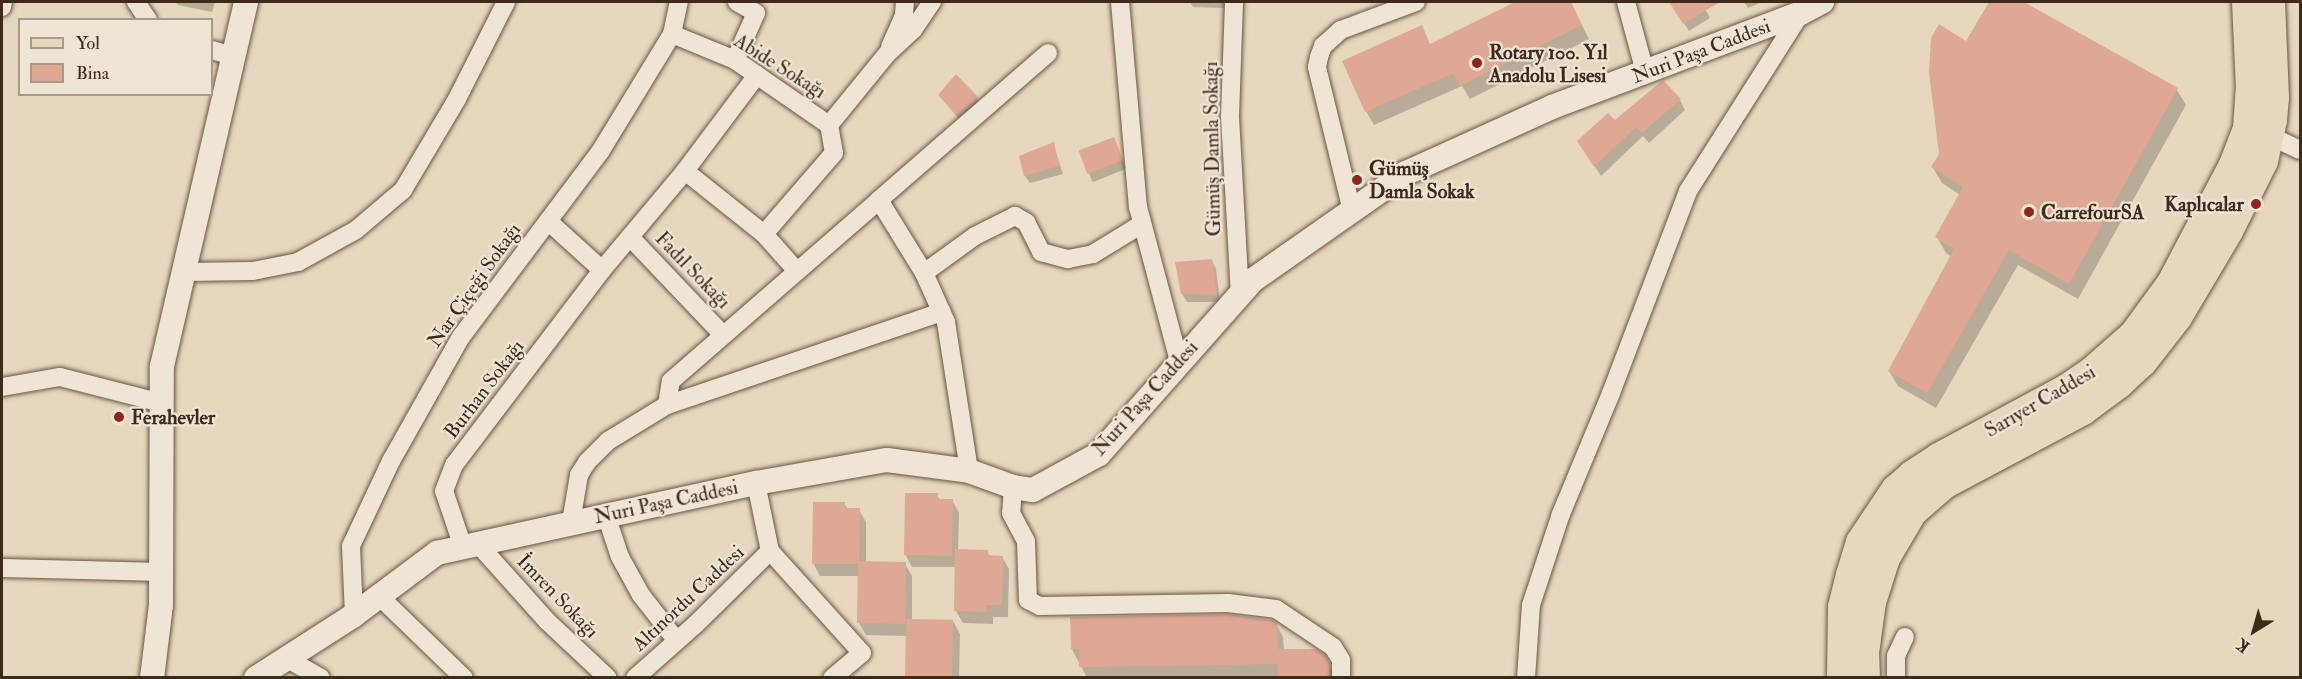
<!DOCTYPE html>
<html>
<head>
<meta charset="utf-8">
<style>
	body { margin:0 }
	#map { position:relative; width:2302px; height:679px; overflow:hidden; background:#e7d7be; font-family:"IM FELL Double Pica",serif }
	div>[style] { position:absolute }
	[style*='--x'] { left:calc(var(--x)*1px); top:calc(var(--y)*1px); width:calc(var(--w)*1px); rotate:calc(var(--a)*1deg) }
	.shadow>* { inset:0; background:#0003; transform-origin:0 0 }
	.building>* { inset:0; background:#dea895; transform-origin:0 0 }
	.roads { filter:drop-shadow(0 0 2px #685444) drop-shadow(0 0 2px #685444) }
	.minor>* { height:18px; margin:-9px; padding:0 9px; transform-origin:9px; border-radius:9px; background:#efe5d5 }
	.tertiary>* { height:24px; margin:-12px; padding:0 12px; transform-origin:12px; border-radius:12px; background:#efe5d5 }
	.primary>* { height:30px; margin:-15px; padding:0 15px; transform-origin:15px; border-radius:15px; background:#e7d7be }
	.dots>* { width:16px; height:16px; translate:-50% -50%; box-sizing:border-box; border:3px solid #efe5d5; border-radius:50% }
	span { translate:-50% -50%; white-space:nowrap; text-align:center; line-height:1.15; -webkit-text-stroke:4.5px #efe5d5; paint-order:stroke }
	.street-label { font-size:20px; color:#3e291b }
	.poi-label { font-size:20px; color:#3e291b; font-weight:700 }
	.left { translate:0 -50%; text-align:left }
	.right { translate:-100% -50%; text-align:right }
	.frame { position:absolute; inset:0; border:3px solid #3e291b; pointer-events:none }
	.legend { position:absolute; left:18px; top:18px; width:195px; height:78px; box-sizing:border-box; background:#efe5d5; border:2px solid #a89a8b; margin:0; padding:8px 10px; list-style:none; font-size:18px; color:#3e291b }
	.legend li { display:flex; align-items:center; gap:12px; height:30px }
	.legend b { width:30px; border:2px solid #a89a8b }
	.north { position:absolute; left:2224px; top:601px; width:60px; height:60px; -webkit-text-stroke:4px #efe5d5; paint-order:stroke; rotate:217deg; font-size:16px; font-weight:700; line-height:24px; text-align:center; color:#3e291b }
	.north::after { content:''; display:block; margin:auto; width:21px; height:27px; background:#3e291b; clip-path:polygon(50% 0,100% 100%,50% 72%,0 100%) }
</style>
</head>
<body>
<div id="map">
	<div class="shadow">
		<i style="clip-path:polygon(176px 2px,215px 2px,212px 12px,178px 5px)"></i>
		<i style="clip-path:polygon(1190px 2px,1225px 2px,1225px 8px,1193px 7px)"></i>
		<i style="clip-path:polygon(1519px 2px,1570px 2px,1589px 39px,1470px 99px,1462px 86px,1374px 125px,1366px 111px,1421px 27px,1431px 46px)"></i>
		<i style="clip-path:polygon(1670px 2px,1701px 2px,1710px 18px,1689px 31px)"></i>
		<i style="clip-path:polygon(1744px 2px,1762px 2px,1748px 8px)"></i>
		<i style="clip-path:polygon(1990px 2px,2021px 2px,2177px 90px,2186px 105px,2078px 299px,2018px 265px,1936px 408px,1898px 386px,1889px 371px,1952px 257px,1946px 253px,1937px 237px,1960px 195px,1942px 183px,1933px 168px,1941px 155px,1967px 43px)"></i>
		<i style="clip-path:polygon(940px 95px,977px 98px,981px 105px,961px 122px)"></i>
		<i style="clip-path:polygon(1680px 100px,1685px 110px,1649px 143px,1643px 136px,1601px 176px,1585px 152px,1615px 122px)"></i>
		<i style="left:1114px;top:139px;width:32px;height:36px;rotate:68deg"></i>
		<i style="clip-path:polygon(1053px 144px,1063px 174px,1030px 183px,1025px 176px)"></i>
		<i style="clip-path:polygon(1212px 261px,1216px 269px,1220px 302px,1187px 302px,1182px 294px)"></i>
		<i style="clip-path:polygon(937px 495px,940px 500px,952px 500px,959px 513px,958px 551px,987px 551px,990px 557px,1002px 557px,1009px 569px,1008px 617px,993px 617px,993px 624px,963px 623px,956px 611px,956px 567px,912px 567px,905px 554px)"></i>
		<i style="clip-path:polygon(844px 504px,848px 509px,859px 510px,866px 522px,866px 563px,905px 564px,912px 576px,912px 620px,953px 621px,960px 634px,959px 678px,906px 678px,907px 636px,866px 635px,859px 623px,860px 576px,820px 576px,813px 563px)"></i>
		<i style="clip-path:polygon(1276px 624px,1283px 637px,1284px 650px,1324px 656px,1336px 678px,1087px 678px,1072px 649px)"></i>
	</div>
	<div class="building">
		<i style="clip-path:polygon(1515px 2px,1571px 2px,1582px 25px,1460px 86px,1454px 73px,1365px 112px,1342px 61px,1422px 25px,1430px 44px)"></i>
		<i style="clip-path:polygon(1669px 2px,1720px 2px,1683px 24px)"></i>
		<i style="clip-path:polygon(1989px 2px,2024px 2px,2178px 88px,2069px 284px,2009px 250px,1927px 393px,1888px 371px,1954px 249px,1935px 237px,1963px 187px,1931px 167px,1939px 154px,1929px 73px,1931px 38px,1939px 24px,1966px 41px)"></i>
		<i style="clip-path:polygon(956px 74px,978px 97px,956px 115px,938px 95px)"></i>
		<i style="clip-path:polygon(1663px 80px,1681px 99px,1642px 133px,1636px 127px,1594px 167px,1577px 141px,1608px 113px,1615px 120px)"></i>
		<i style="left:1114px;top:137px;width:25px;height:38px;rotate:69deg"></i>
		<i style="clip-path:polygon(1054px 142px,1059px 166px,1024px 176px,1019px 156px)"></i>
		<i style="clip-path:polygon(1212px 259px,1217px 295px,1181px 294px,1175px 262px)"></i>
		<i style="clip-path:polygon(905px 493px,938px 493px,938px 499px,953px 499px,952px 556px,904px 555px)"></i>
		<i style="clip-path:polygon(813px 502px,845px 502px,845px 508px,860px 508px,859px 561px,906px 562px,905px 624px,857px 623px,858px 564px,812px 564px)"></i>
		<i style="clip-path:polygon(955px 549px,988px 550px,988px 555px,1003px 556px,1002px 605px,987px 605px,987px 612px,954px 611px)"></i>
		<i style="clip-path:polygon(1227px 614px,1272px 620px,1277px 623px,1278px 649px,1316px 649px,1325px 655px,1330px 663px,1330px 678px,1278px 678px,1278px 664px,1079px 667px,1079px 649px,1071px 649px,1070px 617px)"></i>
		<i style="left:906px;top:619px;width:47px;height:59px;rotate:1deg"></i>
	</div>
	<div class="roads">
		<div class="minor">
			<i style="--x:136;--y:2;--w:22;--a:56"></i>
			<i style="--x:1120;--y:2;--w:206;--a:85"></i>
			<i style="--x:1138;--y:207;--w:159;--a:75.1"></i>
			<i style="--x:1234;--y:2;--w:115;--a:92"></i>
			<i style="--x:1230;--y:117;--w:178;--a:86.8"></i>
			<i style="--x:1626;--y:2;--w:73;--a:74.8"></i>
			<i style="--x:2;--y:7;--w:5;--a:-79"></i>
			<i style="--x:672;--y:34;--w:68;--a:22.4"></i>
			<i style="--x:735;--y:60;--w:114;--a:34.7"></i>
			<i style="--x:890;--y:47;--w:35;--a:-66"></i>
			<i style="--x:904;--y:15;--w:13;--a:-86"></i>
			<i style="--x:212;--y:50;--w:22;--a:16"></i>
			<i style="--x:735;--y:60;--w:51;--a:-65.9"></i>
			<i style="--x:756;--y:13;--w:22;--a:-150"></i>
			<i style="--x:2270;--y:136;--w:33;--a:25"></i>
			<i style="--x:685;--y:171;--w:101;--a:38.6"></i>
			<i style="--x:764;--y:234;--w:48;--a:48.4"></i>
			<i style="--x:879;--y:200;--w:224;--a:-41"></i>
			<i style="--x:1352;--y:211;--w:148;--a:-103.7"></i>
			<i style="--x:1317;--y:67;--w:10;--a:-79"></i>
			<i style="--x:1319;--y:57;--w:12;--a:-70"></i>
			<i style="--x:1323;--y:46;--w:24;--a:-42"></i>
			<i style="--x:1341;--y:30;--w:80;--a:-20.5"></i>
			<i style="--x:548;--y:221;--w:73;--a:42.2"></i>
			<i style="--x:602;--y:270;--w:129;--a:-50"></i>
			<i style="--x:685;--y:171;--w:120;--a:-53.1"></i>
			<i style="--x:764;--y:234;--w:107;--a:-49.2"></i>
			<i style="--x:834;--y:153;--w:28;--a:-100"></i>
			<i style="--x:829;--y:125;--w:92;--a:-50.8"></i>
			<i style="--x:887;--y:54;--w:35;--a:-43"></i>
			<i style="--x:913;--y:30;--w:34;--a:-56"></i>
			<i style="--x:630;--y:237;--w:135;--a:46.5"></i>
			<i style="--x:185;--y:272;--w:68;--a:-0.8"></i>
			<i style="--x:253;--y:271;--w:46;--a:-11.3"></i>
			<i style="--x:298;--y:262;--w:66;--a:-28.9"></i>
			<i style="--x:356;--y:230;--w:62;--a:-40.4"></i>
			<i style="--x:403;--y:190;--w:106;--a:-59.3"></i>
			<i style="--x:457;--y:99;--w:109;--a:-63.2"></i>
			<i style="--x:924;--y:273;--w:63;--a:-36"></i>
			<i style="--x:975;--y:236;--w:45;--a:-26.6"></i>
			<i style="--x:1015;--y:216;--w:13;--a:29"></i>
			<i style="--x:1026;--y:222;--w:34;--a:63"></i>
			<i style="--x:1041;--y:252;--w:28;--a:15"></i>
			<i style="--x:1068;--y:259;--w:25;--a:-11"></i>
			<i style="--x:1093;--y:254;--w:57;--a:-31.5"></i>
			<i style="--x:2;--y:387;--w:59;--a:-9.8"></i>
			<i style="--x:60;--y:377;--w:105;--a:14.3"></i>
			<i style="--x:667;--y:405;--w:24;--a:-81"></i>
			<i style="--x:671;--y:381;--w:276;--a:-41"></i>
			<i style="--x:879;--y:200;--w:86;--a:58.3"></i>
			<i style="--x:924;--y:273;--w:54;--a:65.8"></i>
			<i style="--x:946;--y:322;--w:151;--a:81.2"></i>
			<i style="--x:756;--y:483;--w:69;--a:78.4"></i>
			<i style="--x:770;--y:551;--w:137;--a:48"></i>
			<i style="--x:862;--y:653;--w:39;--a:140"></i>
			<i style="--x:1013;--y:487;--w:26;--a:94"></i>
			<i style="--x:1011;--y:513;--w:32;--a:62"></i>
			<i style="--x:1026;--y:541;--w:59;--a:88.1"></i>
			<i style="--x:1028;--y:600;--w:13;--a:27"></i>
			<i style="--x:1040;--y:606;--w:188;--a:-0.9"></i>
			<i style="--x:1228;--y:603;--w:48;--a:7.1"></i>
			<i style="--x:1276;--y:609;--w:69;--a:33.7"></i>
			<i style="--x:1333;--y:647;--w:15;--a:58"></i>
			<i style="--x:1341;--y:660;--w:18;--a:90"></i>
			<i style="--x:606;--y:515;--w:44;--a:71.6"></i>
			<i style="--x:620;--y:557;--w:43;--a:61.1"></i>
			<i style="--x:641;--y:595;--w:58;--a:52"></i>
			<i style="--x:571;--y:522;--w:48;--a:-80.3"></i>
			<i style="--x:579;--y:475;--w:15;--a:-58"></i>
			<i style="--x:587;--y:462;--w:30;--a:-45"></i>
			<i style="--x:608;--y:441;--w:69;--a:-31.4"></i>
			<i style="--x:667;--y:405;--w:290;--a:-18.7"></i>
			<i style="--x:478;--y:544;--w:103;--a:48.1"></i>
			<i style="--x:547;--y:621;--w:83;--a:43.1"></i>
			<i style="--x:463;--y:547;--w:59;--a:-108.7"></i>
			<i style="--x:444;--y:491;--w:28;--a:-69"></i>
			<i style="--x:454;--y:465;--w:245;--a:-52.8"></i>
			<i style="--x:2;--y:568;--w:160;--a:1.4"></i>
			<i style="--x:379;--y:596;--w:118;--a:44"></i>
			<i style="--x:354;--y:615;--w:69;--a:-92.5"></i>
			<i style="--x:351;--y:546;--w:94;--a:-64.8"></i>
			<i style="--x:391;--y:461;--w:142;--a:-60.6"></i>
			<i style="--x:461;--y:337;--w:231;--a:-53.1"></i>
			<i style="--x:600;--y:152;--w:138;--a:-58.6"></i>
			<i style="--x:672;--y:34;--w:33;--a:-78"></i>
			<i style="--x:286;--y:658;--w:40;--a:29.7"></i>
			<i style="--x:635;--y:678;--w:81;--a:-41.5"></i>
			<i style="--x:696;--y:624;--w:104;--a:-44.6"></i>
			<i style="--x:1526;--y:678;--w:73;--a:-86.1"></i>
			<i style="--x:1531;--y:605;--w:96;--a:-71.8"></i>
			<i style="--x:1561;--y:514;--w:131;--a:-67.5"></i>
			<i style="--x:1611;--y:393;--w:216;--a:-69.1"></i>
			<i style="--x:1688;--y:191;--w:211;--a:-57.6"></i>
			<i style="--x:1896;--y:678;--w:22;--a:-90"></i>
			<i style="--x:1896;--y:656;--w:21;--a:-65"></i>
		</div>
		<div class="tertiary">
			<i style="--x:152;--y:678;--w:74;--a:-83"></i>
			<i style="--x:161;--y:605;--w:239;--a:-89.8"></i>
			<i style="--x:162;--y:366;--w:374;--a:-77"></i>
			<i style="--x:256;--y:678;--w:117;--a:-32.7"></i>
			<i style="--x:354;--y:615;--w:104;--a:-36.8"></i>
			<i style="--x:437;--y:553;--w:327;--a:-12.4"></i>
			<i style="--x:756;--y:483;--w:133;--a:-10"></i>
			<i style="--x:887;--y:460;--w:83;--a:7.6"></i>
			<i style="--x:969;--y:471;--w:47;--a:20"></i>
			<i style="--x:1013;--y:487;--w:20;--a:9"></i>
			<i style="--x:1033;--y:490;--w:75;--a:-28.6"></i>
			<i style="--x:1099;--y:454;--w:232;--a:-48.5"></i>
			<i style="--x:1253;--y:280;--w:187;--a:-35"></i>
			<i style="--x:1406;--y:173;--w:160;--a:-24.3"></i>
			<i style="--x:1552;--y:107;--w:266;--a:-20.7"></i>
			<i style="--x:1801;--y:13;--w:24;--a:-28"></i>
		</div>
		<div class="primary">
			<i style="--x:1842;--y:678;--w:71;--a:-89.2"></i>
			<i style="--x:1843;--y:607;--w:33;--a:-76"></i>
			<i style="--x:1851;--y:575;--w:34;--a:-73"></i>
			<i style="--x:1861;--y:542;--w:63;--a:-56.1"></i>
			<i style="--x:1896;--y:490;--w:23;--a:-41"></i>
			<i style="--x:1913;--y:475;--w:31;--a:-33"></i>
			<i style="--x:1939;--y:458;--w:145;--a:-28.3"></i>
			<i style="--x:2067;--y:389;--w:30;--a:-34"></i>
			<i style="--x:2092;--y:372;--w:56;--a:-41.4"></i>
			<i style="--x:2134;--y:335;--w:64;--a:-53.8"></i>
			<i style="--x:2172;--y:283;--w:133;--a:-62.3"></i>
			<i style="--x:2234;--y:165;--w:40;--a:-69"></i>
			<i style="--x:2248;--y:128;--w:39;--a:-86"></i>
			<i style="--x:2251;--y:89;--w:87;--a:-92.6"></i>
			<i style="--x:1865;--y:678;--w:25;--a:-92"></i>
			<i style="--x:1864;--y:653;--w:51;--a:-82.2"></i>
			<i style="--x:1871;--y:602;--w:46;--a:-72.3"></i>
			<i style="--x:1885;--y:558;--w:53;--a:-59.6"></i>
			<i style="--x:1912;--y:512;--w:43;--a:-41.2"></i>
			<i style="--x:1944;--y:484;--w:157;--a:-28"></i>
			<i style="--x:2083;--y:410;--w:44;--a:-36.6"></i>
			<i style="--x:2118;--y:384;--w:33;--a:-43"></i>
			<i style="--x:2142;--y:362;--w:57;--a:-52.1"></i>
			<i style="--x:2177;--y:317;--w:100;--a:-59.3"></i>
			<i style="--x:2228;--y:231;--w:78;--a:-63.4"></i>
			<i style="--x:2263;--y:161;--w:42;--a:-77.6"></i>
			<i style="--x:2272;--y:120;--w:22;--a:-85"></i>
			<i style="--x:2274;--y:98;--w:96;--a:-92.4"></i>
		</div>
	</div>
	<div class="dots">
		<i style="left:1477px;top:63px;background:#8f2418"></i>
		<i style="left:1357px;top:180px;background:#8f2418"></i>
		<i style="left:2256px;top:204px;background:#8f2418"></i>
		<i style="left:2029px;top:212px;background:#8f2418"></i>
		<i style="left:119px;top:417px;background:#8f2418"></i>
	</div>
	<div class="street-label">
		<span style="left:1701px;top:51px;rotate:-21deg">Nuri Paşa Caddesi</span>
		<span style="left:780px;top:66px;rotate:32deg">Abide Sokağı</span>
		<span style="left:1212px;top:149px;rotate:-91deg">Gümüş Damla Sokağı</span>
		<span style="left:693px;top:270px;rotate:46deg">Fadıl Sokağı</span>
		<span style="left:474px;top:285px;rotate:-55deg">Nar Çiçeği Sokağı</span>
		<span style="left:484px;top:389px;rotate:-53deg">Burhan Sokağı</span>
		<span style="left:1145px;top:398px;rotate:-48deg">Nuri Paşa Caddesi</span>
		<span style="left:2040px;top:401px;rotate:-30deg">Sarıyer Caddesi</span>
		<span style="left:666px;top:502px;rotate:-12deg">Nuri Paşa Caddesi</span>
		<span style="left:558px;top:596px;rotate:46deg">İmren Sokağı</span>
		<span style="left:688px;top:598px;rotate:-43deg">Altınordu Caddesi</span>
	</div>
	<div class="poi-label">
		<span class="left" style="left:1489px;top:64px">Rotary 100. Yıl<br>Anadolu Lisesi</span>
		<span class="left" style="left:1369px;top:180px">Gümüş<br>Damla Sokak</span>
		<span class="right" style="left:2244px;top:204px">Kaplıcalar</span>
		<span class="left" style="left:2041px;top:212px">CarrefourSA</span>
		<span class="left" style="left:131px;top:417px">Ferahevler</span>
	</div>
	<div class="frame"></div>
	<ul class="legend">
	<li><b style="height:8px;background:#e7d7be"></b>Yol</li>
	<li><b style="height:16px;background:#dea895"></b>Bina</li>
	</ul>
	<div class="north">K</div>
</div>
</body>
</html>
